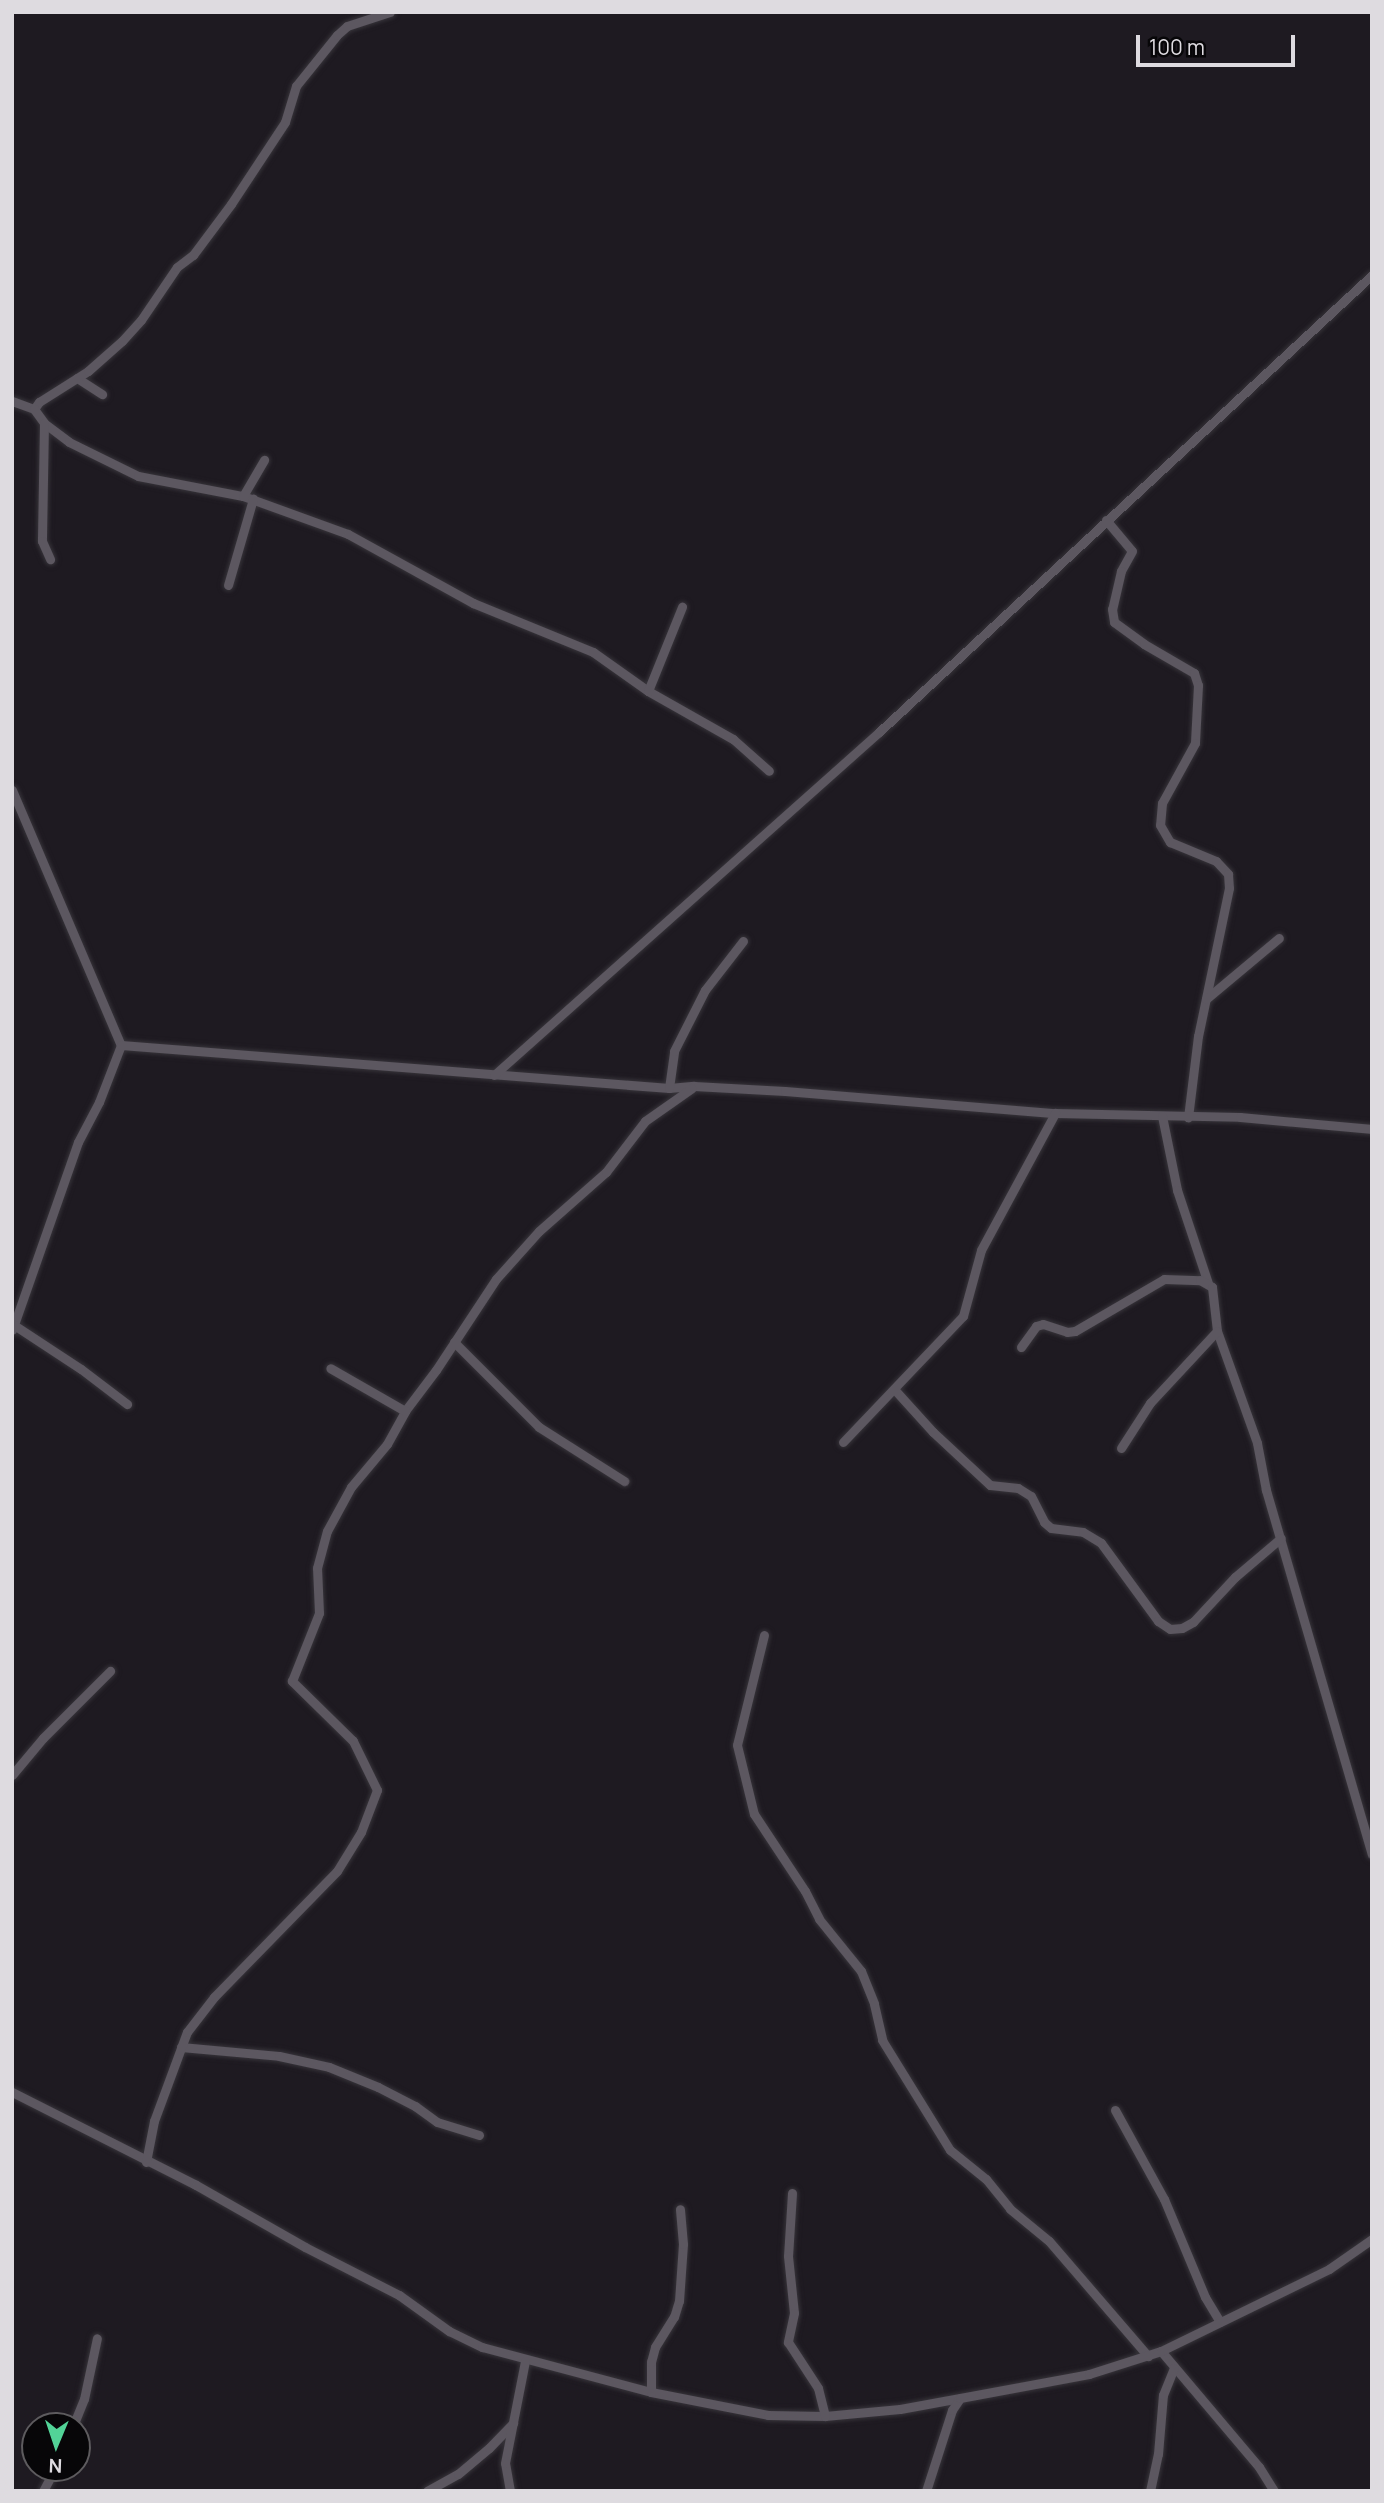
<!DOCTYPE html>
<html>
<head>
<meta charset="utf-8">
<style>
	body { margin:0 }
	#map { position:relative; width:1384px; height:2503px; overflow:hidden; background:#1e1a21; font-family:Manrope,sans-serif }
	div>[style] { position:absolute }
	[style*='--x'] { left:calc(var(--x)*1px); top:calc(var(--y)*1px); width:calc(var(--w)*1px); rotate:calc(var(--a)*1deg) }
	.roads { filter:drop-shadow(0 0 2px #37343a) drop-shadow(0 0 2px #37343a) }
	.minor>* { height:9px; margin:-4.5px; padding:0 4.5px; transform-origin:4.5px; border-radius:4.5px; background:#5c5760 }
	span { translate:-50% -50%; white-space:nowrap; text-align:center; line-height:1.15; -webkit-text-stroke:7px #070608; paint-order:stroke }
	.frame { position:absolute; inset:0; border:14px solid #dedbe0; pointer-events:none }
	.north { position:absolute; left:21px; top:2412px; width:70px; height:70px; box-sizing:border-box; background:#070608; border:2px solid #5d5b5e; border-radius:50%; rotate:182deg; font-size:19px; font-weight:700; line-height:28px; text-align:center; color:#dedbe0 }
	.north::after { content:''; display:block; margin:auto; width:24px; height:32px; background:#52d397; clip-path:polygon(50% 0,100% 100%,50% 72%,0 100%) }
	.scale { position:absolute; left:1136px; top:35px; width:159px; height:32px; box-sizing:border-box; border:4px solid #dedbe0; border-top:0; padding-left:9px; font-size:21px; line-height:24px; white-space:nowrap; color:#dedbe0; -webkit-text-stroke:5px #070608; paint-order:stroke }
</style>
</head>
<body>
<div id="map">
	<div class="roads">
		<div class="minor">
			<i style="--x:77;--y:378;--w:30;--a:33"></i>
			<i style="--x:12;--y:401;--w:23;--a:20"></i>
			<i style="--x:34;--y:409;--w:9;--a:-54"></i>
			<i style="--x:39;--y:402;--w:58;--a:-32.3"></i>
			<i style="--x:88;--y:371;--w:45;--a:-41.4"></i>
			<i style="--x:122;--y:341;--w:28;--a:-48"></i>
			<i style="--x:141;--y:320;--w:64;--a:-55.8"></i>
			<i style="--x:177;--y:267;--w:20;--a:-37"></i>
			<i style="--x:193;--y:255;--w:64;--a:-53.3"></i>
			<i style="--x:231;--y:204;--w:98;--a:-56.6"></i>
			<i style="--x:285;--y:122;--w:38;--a:-73"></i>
			<i style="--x:296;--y:86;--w:65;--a:-51.2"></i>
			<i style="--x:337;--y:35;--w:13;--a:-42"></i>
			<i style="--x:347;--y:26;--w:45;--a:-18"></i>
			<i style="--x:34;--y:409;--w:17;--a:54"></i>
			<i style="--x:44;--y:423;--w:31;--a:37"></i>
			<i style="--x:69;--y:442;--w:77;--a:26.2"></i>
			<i style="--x:138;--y:476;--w:107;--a:10.8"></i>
			<i style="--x:243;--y:496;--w:112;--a:19.9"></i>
			<i style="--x:348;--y:534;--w:143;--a:28.9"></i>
			<i style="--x:473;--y:603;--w:130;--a:22.2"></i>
			<i style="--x:593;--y:652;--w:67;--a:35.3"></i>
			<i style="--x:648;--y:691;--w:98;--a:29.5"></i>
			<i style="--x:733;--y:739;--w:48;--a:41.6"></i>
			<i style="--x:44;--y:423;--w:118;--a:91"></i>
			<i style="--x:42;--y:541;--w:20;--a:66"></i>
			<i style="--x:243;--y:496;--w:42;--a:-59.7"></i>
			<i style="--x:1106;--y:520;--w:40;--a:50"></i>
			<i style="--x:1132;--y:551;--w:23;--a:119"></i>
			<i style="--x:1121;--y:571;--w:39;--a:103"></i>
			<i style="--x:1112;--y:609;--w:13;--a:81"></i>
			<i style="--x:1114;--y:622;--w:37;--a:36"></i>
			<i style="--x:1144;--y:644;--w:58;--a:30.1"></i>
			<i style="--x:1194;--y:673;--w:13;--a:72"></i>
			<i style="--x:1198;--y:685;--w:58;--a:93"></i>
			<i style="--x:1195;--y:743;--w:68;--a:118.8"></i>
			<i style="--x:1162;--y:803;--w:22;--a:95"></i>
			<i style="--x:1160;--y:825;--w:20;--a:60"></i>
			<i style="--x:1170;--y:842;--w:50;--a:22.4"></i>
			<i style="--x:1216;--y:861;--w:18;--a:47"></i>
			<i style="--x:1228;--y:874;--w:14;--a:86"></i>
			<i style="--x:1229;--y:888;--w:151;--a:101.8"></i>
			<i style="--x:1198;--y:1036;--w:82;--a:97"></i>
			<i style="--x:228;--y:585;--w:90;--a:-73.8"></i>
			<i style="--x:648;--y:691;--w:91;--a:-68"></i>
			<i style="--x:12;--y:790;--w:277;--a:66.9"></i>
			<i style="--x:121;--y:1045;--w:61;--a:111.1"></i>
			<i style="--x:99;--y:1102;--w:45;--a:117.7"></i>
			<i style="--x:78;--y:1142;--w:199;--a:109.3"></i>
			<i style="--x:1206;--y:999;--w:95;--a:-39.9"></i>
			<i style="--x:121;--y:1045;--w:550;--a:4.49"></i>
			<i style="--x:669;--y:1088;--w:25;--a:-5"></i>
			<i style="--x:694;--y:1086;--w:91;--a:3.1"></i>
			<i style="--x:785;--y:1091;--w:271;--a:4.7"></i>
			<i style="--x:1055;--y:1113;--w:185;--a:1.2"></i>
			<i style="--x:1240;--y:1117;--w:133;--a:5.2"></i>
			<i style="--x:494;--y:1075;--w:516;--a:-41.7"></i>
			<i style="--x:879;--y:732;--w:672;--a:-42.83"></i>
			<i style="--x:669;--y:1088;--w:37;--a:-82"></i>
			<i style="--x:674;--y:1051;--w:68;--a:-63.1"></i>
			<i style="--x:705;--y:990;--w:62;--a:-52.2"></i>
			<i style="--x:1162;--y:1116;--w:76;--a:78.5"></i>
			<i style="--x:1177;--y:1190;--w:98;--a:71.6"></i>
			<i style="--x:14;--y:1325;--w:80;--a:33.3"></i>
			<i style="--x:81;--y:1369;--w:58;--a:37.3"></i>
			<i style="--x:454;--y:1342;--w:120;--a:45"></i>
			<i style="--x:539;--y:1427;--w:101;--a:32.4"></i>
			<i style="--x:1021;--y:1347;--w:26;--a:-54"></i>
			<i style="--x:1036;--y:1326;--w:7;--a:-16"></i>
			<i style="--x:1043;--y:1324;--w:25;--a:18"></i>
			<i style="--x:1067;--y:1332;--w:8;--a:-7"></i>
			<i style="--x:1075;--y:1331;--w:103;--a:-30.3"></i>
			<i style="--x:1164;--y:1279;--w:36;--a:2"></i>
			<i style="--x:1200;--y:1280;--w:14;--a:30"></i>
			<i style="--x:1212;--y:1287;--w:44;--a:83.5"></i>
			<i style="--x:1217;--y:1331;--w:119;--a:70.3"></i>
			<i style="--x:1257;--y:1443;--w:48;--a:79.2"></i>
			<i style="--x:1266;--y:1490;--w:379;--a:73.8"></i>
			<i style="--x:894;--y:1389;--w:58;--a:47.8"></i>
			<i style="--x:933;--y:1432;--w:78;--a:42.9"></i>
			<i style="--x:990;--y:1485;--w:28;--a:6"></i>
			<i style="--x:1018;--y:1488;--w:15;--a:32"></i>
			<i style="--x:1031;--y:1496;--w:29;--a:63"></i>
			<i style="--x:1044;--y:1522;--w:9;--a:41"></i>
			<i style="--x:1051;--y:1528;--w:32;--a:7"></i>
			<i style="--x:1083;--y:1532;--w:21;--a:31"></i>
			<i style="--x:1101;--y:1543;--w:97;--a:53.8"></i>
			<i style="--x:1158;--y:1621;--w:14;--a:34"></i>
			<i style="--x:1170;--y:1629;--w:12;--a:-5"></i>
			<i style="--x:1182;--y:1628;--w:13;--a:-29"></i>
			<i style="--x:1193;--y:1622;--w:62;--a:-47"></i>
			<i style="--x:1235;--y:1577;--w:60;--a:-40.3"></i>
			<i style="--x:405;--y:1411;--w:51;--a:-52.9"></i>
			<i style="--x:436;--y:1370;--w:109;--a:-56.6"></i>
			<i style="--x:496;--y:1279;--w:64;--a:-48.1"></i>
			<i style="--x:539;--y:1231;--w:89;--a:-41.4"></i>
			<i style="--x:606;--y:1172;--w:64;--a:-52.6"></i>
			<i style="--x:645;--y:1121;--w:57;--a:-35.1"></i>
			<i style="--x:843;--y:1442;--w:174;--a:-46.4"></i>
			<i style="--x:963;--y:1316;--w:68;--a:-74.7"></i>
			<i style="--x:981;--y:1250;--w:156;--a:-61.6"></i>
			<i style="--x:1121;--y:1448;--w:54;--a:-57.2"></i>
			<i style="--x:1150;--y:1403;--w:98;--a:-47.1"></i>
			<i style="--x:764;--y:1635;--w:113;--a:103.8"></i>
			<i style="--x:737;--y:1745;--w:71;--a:76.2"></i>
			<i style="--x:754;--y:1814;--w:92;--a:56.5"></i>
			<i style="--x:805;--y:1891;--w:31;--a:63"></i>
			<i style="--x:819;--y:1919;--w:67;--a:51.1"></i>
			<i style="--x:861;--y:1971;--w:35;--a:68"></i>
			<i style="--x:874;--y:2004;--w:37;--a:77"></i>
			<i style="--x:882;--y:2040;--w:129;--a:58.3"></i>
			<i style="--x:950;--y:2150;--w:46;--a:38.9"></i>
			<i style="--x:986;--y:2179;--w:38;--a:51"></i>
			<i style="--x:1010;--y:2209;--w:50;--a:39.4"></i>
			<i style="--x:1049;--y:2241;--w:152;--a:49.3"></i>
			<i style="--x:12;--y:1775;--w:48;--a:-50"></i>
			<i style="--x:43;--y:1738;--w:95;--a:-45"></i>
			<i style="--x:181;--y:2047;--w:98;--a:5.2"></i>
			<i style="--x:279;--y:2056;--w:51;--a:12.4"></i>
			<i style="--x:329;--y:2067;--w:53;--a:22.2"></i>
			<i style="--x:378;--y:2087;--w:42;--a:27.2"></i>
			<i style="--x:415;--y:2106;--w:27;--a:36"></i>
			<i style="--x:437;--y:2122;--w:44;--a:17.2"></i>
			<i style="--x:12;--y:2092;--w:206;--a:26.8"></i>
			<i style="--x:196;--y:2185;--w:125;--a:29.6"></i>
			<i style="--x:305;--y:2247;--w:106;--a:27.1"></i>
			<i style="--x:399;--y:2295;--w:62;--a:35.8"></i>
			<i style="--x:449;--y:2331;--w:37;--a:26"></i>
			<i style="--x:482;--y:2347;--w:175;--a:14.9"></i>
			<i style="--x:651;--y:2392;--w:119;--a:11.1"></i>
			<i style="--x:768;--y:2415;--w:57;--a:1"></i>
			<i style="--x:825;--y:2416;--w:75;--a:-5.3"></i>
			<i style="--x:900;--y:2409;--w:61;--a:-10.4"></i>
			<i style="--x:1115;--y:2110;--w:102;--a:61.2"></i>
			<i style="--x:1164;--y:2199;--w:106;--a:67.3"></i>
			<i style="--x:1205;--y:2297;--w:29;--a:59"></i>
			<i style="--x:146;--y:2162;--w:42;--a:-79"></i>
			<i style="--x:154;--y:2121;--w:95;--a:-69.7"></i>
			<i style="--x:187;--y:2032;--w:44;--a:-52.4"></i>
			<i style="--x:214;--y:1997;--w:176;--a:-45.7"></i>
			<i style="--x:337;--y:1871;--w:46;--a:-58.4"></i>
			<i style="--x:361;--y:1832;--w:45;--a:-69.1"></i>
			<i style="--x:377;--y:1790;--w:55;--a:-116.1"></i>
			<i style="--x:353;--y:1741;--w:86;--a:-135.5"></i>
			<i style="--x:292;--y:1681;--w:73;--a:-68.3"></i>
			<i style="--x:319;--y:1613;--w:45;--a:-92.5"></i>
			<i style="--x:317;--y:1568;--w:38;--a:-75"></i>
			<i style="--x:327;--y:1531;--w:50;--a:-61.4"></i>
			<i style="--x:351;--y:1487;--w:56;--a:-50.1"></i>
			<i style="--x:387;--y:1444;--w:38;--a:-61"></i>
			<i style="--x:405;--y:1411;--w:86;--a:-150.2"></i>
			<i style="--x:792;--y:2193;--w:63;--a:93.6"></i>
			<i style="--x:788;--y:2256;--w:57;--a:84"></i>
			<i style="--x:794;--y:2313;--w:30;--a:102"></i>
			<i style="--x:788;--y:2342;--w:55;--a:56.9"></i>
			<i style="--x:818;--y:2388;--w:29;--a:76"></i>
			<i style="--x:1161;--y:2351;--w:152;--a:49.8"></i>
			<i style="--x:1259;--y:2467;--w:28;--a:58"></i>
			<i style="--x:651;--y:2392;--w:30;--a:-90"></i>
			<i style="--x:651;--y:2362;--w:16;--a:-75"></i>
			<i style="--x:655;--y:2347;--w:36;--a:-58"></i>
			<i style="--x:674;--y:2317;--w:17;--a:-73"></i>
			<i style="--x:679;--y:2301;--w:57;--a:-86"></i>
			<i style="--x:683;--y:2244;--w:35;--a:-95"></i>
			<i style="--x:73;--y:2426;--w:29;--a:-68"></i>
			<i style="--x:84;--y:2399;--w:62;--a:-78"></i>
			<i style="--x:43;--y:2491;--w:26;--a:-62"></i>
			<i style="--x:427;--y:2491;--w:35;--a:-29"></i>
			<i style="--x:458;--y:2474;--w:40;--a:-40"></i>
			<i style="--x:489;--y:2448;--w:35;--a:-46"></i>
			<i style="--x:510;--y:2491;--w:28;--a:-100"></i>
			<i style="--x:505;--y:2463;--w:104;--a:-78.9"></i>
			<i style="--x:926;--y:2491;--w:85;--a:-72.2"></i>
			<i style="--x:952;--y:2410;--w:14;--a:-56"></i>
			<i style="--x:960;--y:2398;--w:131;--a:-10.5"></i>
			<i style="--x:1089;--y:2374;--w:76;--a:-17.7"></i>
			<i style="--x:1161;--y:2351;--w:187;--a:-26"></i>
			<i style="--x:1329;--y:2269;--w:52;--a:-34.9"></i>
			<i style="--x:1150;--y:2491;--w:38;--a:-78"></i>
			<i style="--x:1158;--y:2454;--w:59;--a:-85.2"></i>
			<i style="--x:1163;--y:2395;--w:29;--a:-68"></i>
		</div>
	</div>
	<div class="frame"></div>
	<div class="north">N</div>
	<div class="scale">100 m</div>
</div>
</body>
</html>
